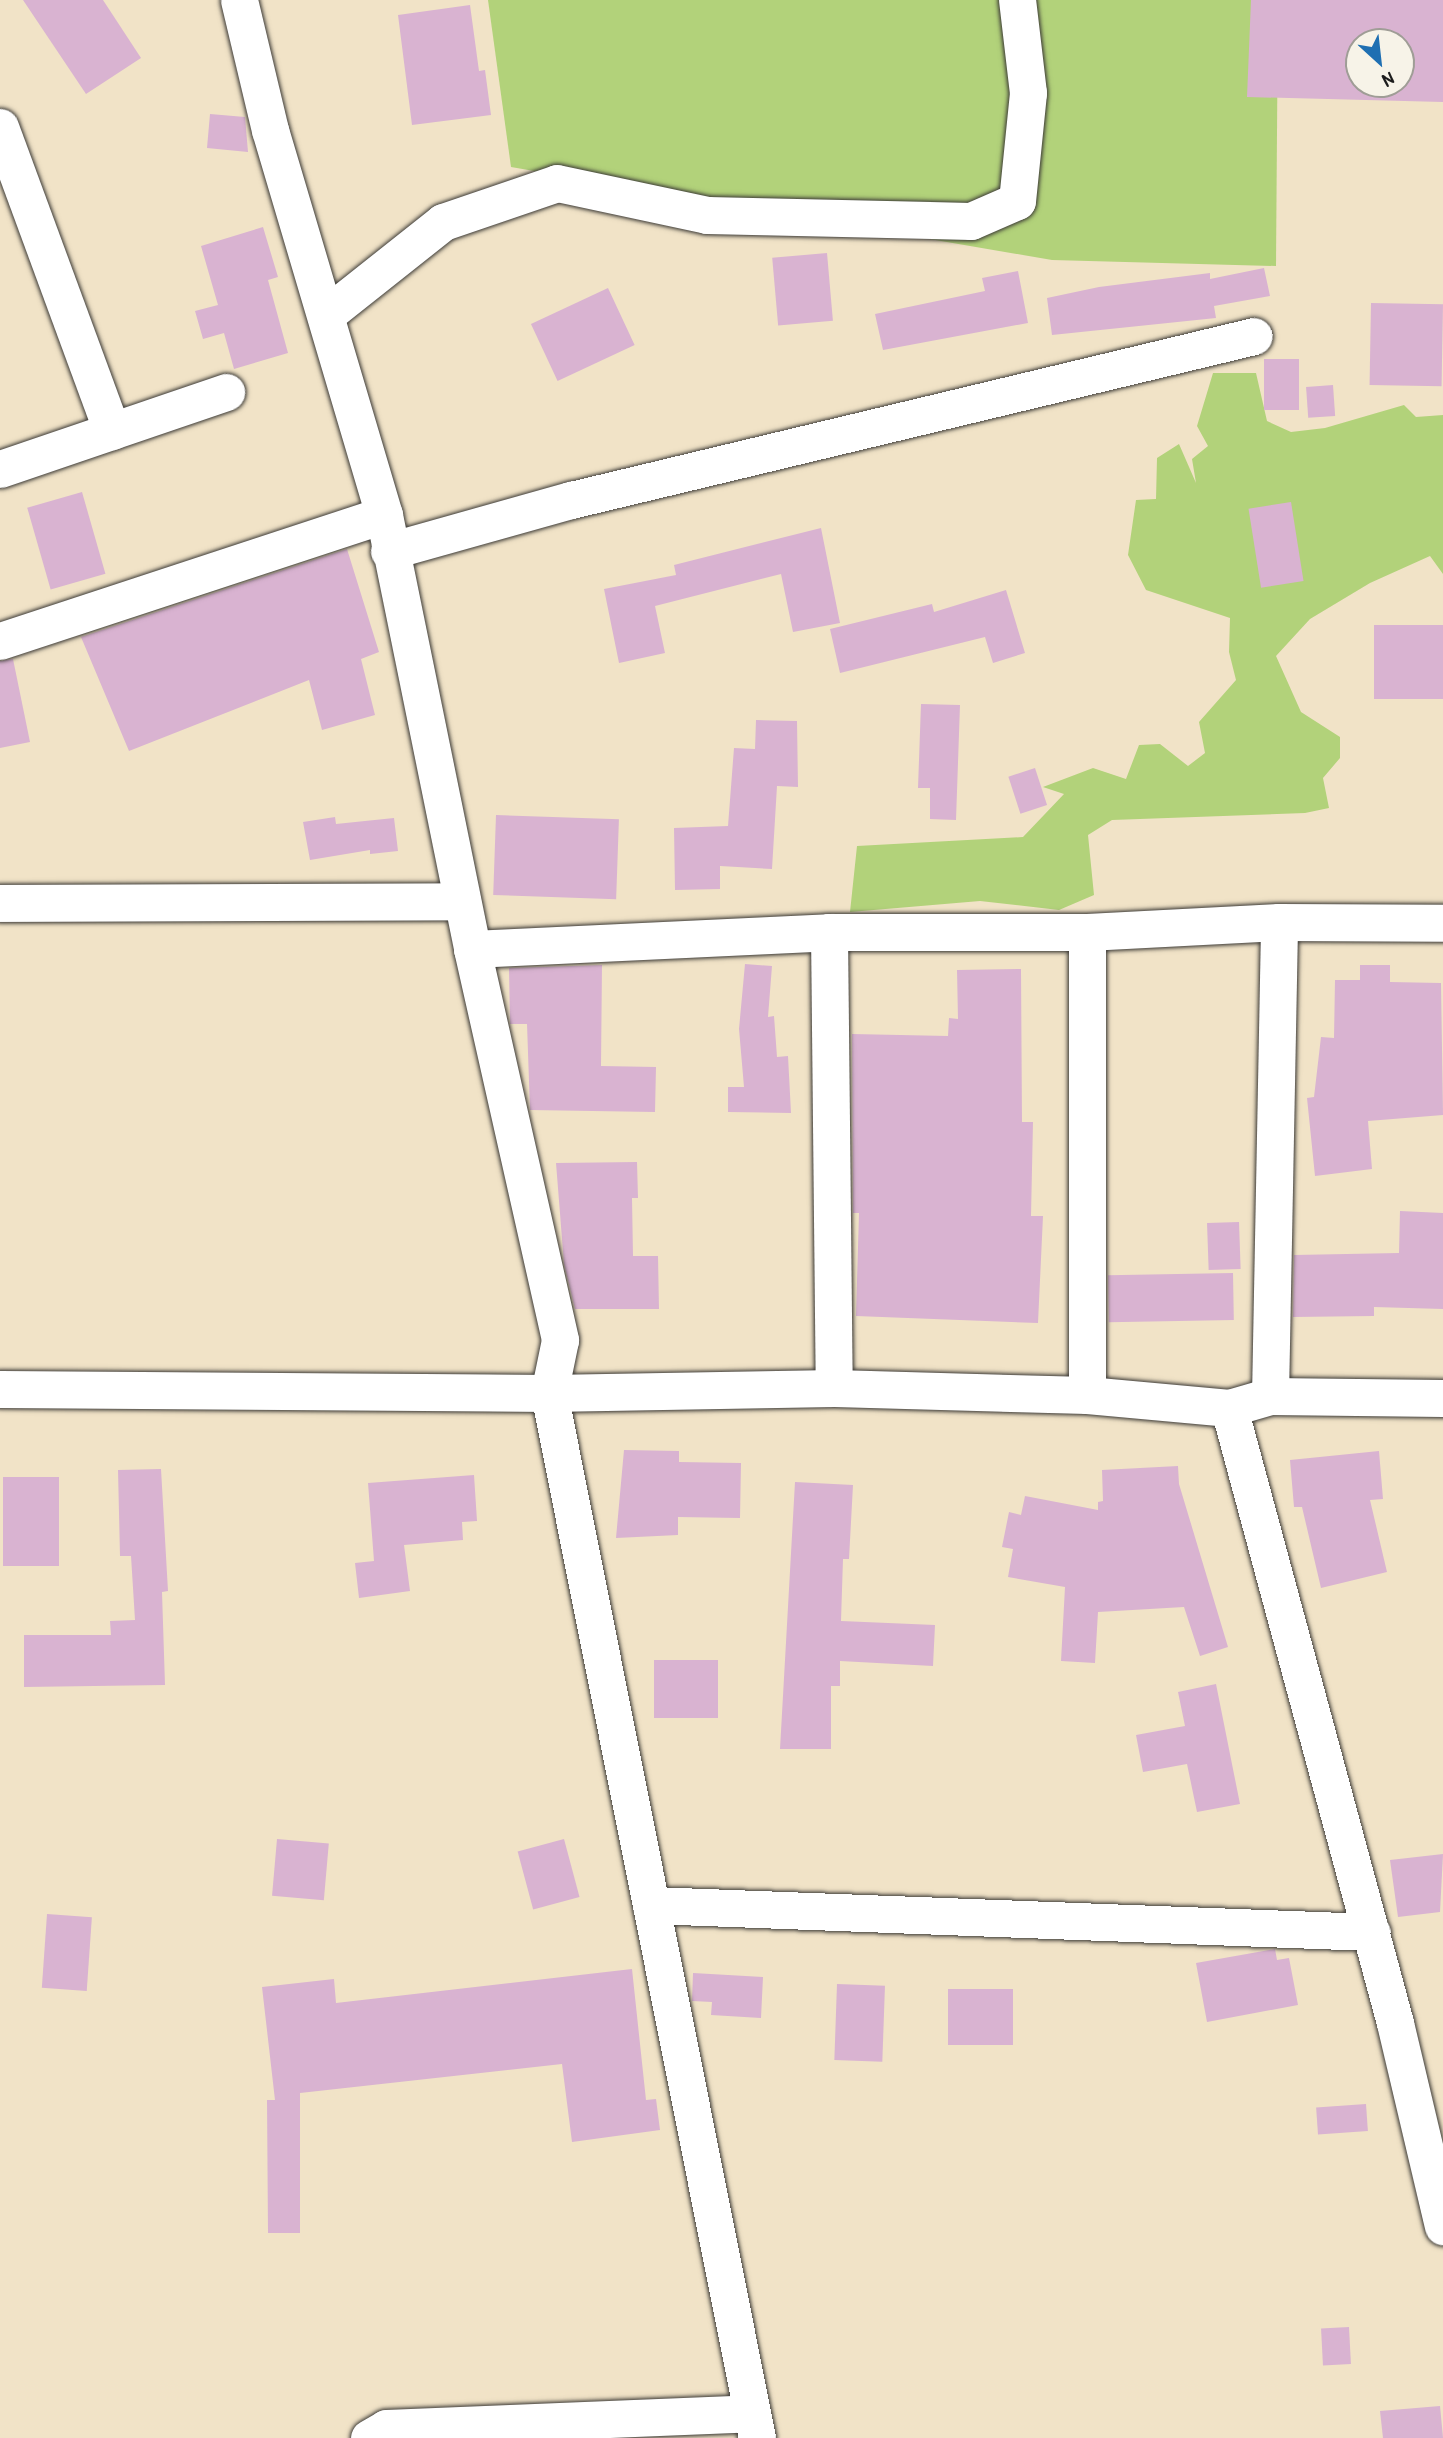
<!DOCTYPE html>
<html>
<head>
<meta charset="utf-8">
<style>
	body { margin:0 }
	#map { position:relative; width:1443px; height:2438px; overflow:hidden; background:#f1e3c7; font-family:"Patrick Hand",sans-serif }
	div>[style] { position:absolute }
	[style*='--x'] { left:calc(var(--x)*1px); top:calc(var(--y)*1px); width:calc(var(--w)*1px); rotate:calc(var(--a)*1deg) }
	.green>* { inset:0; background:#b2d27a }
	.building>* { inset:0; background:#d9b3d1; transform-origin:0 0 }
	.roads { filter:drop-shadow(0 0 2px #3c3a36) drop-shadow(0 0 2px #3c3a36) }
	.minor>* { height:37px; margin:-18.5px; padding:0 18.5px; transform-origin:18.5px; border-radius:18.5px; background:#fff }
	span { translate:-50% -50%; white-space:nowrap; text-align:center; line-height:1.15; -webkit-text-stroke:6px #f7f3e8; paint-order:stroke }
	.north { position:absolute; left:1345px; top:28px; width:70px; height:70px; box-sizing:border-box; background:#f7f3e8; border:2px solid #9f9d96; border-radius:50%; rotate:153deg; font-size:19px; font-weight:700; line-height:28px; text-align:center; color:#1c1c1c }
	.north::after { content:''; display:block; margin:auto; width:24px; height:32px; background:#1f6fb2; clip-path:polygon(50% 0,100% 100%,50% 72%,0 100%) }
</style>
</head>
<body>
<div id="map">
	<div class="green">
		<i style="clip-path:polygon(488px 0,1278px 0,1276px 266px,1052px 260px,511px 167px)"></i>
		<i style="clip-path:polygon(1213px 373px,1256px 373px,1267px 421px,1291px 432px,1325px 428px,1404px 405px,1416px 417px,1443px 415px,1443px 574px,1430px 556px,1370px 583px,1310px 619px,1276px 656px,1301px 712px,1340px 737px,1340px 758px,1323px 778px,1329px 808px,1305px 813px,1112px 820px,1088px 835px,1094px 895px,1059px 910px,980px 901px,850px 912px,857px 846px,1023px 837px,1064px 794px,1043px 787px,1093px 768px,1126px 779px,1139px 745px,1160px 744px,1188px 766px,1205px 753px,1199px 722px,1236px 680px,1229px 652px,1230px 618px,1146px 590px,1128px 555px,1136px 500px,1156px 499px,1157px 458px,1179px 444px,1196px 483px,1192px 459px,1208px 446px,1197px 426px)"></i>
	</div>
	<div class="building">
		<i style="clip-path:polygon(23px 0,103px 0,141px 58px,86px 94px)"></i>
		<i style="clip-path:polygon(evenodd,1251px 0,1443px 0,1443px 102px,1247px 97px,1251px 0,1359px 42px,1401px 42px,1401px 84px,1359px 84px,1359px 42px)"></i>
		<i style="clip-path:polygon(470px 5px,479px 71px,485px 70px,491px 115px,412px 125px,398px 15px)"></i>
		<i style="clip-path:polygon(210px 114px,245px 117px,248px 152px,207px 148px)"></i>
		<i style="clip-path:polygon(263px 227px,278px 277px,268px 280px,288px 353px,234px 369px,224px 333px,203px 339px,195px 311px,218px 305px,201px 246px)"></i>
		<i style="left:827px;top:253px;width:68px;height:55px;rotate:85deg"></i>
		<i style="clip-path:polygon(1264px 268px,1270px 296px,1214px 306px,1216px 318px,1052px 335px,1047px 298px,1099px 287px,1210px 273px,1210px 279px)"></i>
		<i style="clip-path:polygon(1018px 271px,1028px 323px,883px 350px,875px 314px,985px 291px,982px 278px)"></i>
		<i style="left:608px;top:288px;width:63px;height:85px;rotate:65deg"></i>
		<i style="left:1371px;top:303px;width:72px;height:82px;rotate:1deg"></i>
		<i style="left:1264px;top:359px;width:35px;height:51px"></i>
		<i style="left:1333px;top:385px;width:31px;height:27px;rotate:86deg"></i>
		<i style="left:82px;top:492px;width:85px;height:57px;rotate:74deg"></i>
		<i style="left:1291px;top:502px;width:80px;height:43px;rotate:81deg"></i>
		<i style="clip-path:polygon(821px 528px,840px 623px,793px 632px,781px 574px,655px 606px,665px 653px,619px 663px,604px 589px,676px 575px,674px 565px)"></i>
		<i style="clip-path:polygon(347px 549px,379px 652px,361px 659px,375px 715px,322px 730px,309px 680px,129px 751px,81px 637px)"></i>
		<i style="clip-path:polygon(1006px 590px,1025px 653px,993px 663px,985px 637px,840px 673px,830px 629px,932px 604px,934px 612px)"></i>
		<i style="left:1443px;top:625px;width:74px;height:69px;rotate:90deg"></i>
		<i style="clip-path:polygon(13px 659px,30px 742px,0 748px,0 661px)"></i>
		<i style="clip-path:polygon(921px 704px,960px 705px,956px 820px,930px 819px,930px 788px,918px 788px)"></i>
		<i style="clip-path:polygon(756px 720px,797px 721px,798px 787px,777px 786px,772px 869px,720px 866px,720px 889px,675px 890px,674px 828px,728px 826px,734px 748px,755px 749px)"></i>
		<i style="left:1035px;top:768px;width:39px;height:28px;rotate:72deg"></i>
		<i style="left:496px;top:815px;width:123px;height:80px;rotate:2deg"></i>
		<i style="clip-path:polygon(335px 817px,336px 824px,394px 818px,398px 851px,370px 854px,370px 850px,310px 860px,303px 822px)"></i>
		<i style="clip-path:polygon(745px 964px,772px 966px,768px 1017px,774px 1016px,777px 1057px,788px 1056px,791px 1113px,728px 1112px,728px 1087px,744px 1087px,739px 1029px)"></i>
		<i style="clip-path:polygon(602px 965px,601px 1066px,656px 1067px,655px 1112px,530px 1110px,527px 1024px,510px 1024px,509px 968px)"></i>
		<i style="clip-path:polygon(1360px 965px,1390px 965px,1390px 982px,1441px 983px,1443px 1115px,1368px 1121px,1372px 1169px,1315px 1176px,1307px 1098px,1314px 1097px,1321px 1037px,1334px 1038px,1335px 980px,1360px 980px)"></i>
		<i style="clip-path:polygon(1021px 969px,1022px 1122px,1033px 1122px,1031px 1216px,1043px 1216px,1038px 1323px,856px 1316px,859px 1213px,853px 1213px,852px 1034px,948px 1036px,949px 1018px,958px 1019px,957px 970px)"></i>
		<i style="clip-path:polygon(637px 1162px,638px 1198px,632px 1198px,633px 1256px,658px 1256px,659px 1309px,575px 1309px,564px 1264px,556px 1163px)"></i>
		<i style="clip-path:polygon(1400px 1211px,1443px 1213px,1443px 1309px,1374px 1307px,1374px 1316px,1293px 1317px,1294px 1255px,1399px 1253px)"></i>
		<i style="left:1239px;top:1222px;width:47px;height:32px;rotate:88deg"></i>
		<i style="left:1233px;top:1273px;width:47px;height:125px;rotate:89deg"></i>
		<i style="clip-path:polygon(624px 1450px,679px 1451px,679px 1462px,741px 1463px,740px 1518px,678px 1517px,678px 1535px,616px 1538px)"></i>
		<i style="clip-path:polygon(1379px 1451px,1383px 1499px,1370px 1500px,1387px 1572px,1321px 1588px,1302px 1507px,1294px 1507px,1290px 1460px)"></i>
		<i style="clip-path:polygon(1178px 1466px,1179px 1484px,1228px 1647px,1200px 1656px,1184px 1607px,1098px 1612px,1095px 1663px,1061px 1661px,1065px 1587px,1008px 1577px,1013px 1549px,1002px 1547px,1009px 1512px,1021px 1515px,1025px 1496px,1098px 1510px,1098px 1502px,1103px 1501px,1102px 1470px)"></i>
		<i style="clip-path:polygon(161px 1469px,168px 1591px,162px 1592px,165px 1685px,24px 1687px,24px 1635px,111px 1635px,110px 1621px,135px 1620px,131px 1556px,120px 1556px,118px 1470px)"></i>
		<i style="clip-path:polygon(474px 1475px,477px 1521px,462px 1522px,463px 1540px,404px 1545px,410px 1591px,359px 1598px,355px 1563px,374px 1561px,368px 1483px)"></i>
		<i style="left:3px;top:1477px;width:56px;height:89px"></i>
		<i style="clip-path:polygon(795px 1482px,853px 1485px,849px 1559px,843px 1559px,841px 1621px,935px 1625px,933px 1666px,840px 1661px,840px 1686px,831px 1686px,831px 1749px,780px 1749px)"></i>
		<i style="left:718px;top:1660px;width:58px;height:64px;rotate:90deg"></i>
		<i style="clip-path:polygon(1216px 1684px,1240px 1804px,1197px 1812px,1187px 1764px,1143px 1772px,1136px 1735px,1185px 1726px,1178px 1692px)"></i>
		<i style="left:277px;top:1839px;width:52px;height:57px;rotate:5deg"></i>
		<i style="left:564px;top:1839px;width:60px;height:48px;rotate:75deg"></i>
		<i style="clip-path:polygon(1443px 1854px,1440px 1912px,1398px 1917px,1390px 1860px)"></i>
		<i style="left:47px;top:1914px;width:45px;height:74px;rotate:4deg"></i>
		<i style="clip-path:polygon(1275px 1949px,1277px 1960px,1289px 1958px,1298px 2005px,1207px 2022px,1196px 1963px)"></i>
		<i style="clip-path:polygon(632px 1969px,646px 2100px,656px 2099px,660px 2130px,572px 2142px,562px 2064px,300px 2093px,300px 2233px,268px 2233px,267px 2100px,275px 2100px,262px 1987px,334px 1979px,336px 2003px)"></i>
		<i style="clip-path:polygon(693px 1973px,763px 1977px,761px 2018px,711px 2015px,712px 2002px,692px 2001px)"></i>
		<i style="left:837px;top:1984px;width:48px;height:76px;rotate:2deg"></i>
		<i style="left:948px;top:1989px;width:65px;height:56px"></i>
		<i style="left:1366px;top:2104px;width:27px;height:50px;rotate:86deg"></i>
		<i style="left:1349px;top:2327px;width:37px;height:28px;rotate:87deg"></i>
		<i style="clip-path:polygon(1440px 2406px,1443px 2438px,1383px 2438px,1380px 2411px)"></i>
	</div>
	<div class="roads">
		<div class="minor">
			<i style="--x:239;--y:0;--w:134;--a:76.6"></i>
			<i style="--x:270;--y:130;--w:402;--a:73.5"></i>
			<i style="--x:384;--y:515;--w:443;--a:78.5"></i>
			<i style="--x:472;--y:949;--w:401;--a:77.3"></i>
			<i style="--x:560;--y:1340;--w:54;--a:101.7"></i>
			<i style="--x:549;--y:1393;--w:1065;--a:78.74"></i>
			<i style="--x:0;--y:127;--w:324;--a:69.8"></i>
			<i style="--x:327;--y:314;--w:148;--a:-38.4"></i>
			<i style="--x:443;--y:222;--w:120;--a:-18.9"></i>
			<i style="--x:557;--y:183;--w:153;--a:12"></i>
			<i style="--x:707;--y:215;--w:264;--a:1.3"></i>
			<i style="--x:971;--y:221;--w:50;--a:-23.5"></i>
			<i style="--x:1017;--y:201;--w:109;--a:-84.2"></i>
			<i style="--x:1028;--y:93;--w:94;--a:-96.7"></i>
			<i style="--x:0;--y:469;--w:239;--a:-18.8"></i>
			<i style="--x:389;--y:551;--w:189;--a:-15.7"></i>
			<i style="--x:571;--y:500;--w:702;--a:-13.5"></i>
			<i style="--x:0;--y:641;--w:404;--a:-18.2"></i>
			<i style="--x:0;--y:903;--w:462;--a:-0.2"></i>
			<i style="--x:829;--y:932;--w:456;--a:89.4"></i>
			<i style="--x:472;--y:949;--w:357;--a:-2.7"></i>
			<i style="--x:829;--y:932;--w:258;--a:0"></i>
			<i style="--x:1087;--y:932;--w:192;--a:-3"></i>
			<i style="--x:1279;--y:922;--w:164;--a:0.3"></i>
			<i style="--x:0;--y:1389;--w:549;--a:0.42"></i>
			<i style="--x:549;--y:1393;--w:285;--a:-1"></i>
			<i style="--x:834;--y:1388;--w:253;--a:1.6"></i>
			<i style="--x:1087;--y:1395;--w:143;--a:5.2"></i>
			<i style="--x:1229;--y:1408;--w:43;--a:-16.3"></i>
			<i style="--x:1270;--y:1396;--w:173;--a:0.7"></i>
			<i style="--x:1087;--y:1395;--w:463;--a:-90"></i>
			<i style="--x:1270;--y:1396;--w:474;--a:-88.9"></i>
			<i style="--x:1229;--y:1408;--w:637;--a:74.89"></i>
			<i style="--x:1395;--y:2023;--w:209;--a:76.7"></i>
			<i style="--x:651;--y:1905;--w:721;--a:2.15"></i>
			<i style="--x:369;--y:2438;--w:20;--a:-30"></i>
			<i style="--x:386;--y:2428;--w:366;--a:-2.3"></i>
		</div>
	</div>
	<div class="north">N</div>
</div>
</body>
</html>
